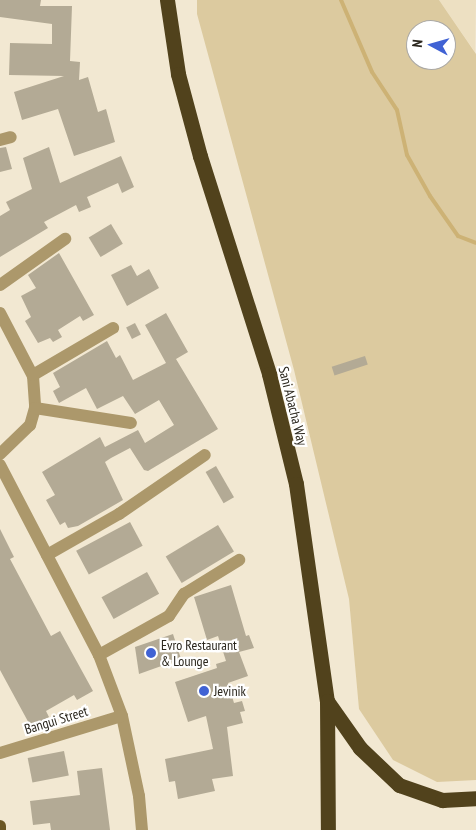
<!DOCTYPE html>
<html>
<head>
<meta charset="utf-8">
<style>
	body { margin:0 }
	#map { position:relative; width:476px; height:830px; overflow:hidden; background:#f2e8d2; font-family:"PT Sans Narrow",sans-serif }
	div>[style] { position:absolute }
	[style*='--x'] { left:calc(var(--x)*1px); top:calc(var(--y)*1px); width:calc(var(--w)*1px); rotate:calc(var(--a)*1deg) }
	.built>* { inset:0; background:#ede0c2 }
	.green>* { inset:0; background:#dcca9f }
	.stream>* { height:4px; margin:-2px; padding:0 2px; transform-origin:2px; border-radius:2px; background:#cdb275 }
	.building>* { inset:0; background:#b3aa95; transform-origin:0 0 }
	.minor>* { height:12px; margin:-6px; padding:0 6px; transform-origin:6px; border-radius:6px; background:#ac986b }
	.major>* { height:12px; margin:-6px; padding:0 6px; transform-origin:6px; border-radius:6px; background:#6c5724 }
	.highway>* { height:15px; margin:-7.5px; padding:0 7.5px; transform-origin:7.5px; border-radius:7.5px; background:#51421c }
	.dots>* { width:14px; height:14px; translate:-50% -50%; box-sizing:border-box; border:2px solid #fff; border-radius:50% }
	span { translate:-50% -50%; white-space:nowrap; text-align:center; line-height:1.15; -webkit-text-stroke:4.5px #fff; paint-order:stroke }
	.street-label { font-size:14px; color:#2a261d }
	.poi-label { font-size:14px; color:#2a261d }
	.left { translate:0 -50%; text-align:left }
	.north { position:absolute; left:406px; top:20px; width:50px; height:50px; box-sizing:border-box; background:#fff; border:1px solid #aaa8a5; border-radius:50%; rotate:276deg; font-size:14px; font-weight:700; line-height:20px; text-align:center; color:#2a261d }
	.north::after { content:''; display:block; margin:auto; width:18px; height:22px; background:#4062d4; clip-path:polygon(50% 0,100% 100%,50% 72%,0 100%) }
</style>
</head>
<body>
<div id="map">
	<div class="built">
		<i style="clip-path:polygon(439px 0,476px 0,475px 52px)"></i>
	</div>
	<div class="green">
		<i style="clip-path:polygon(evenodd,197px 0,439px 0,476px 54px,476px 780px,437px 782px,393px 760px,359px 709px,349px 599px,294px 370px,197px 14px,197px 0,416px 30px,446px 30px,446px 60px,416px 60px,416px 30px)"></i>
	</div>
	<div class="stream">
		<i style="--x:341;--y:0;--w:78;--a:66.7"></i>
		<i style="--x:372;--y:72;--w:45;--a:56.7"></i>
		<i style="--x:397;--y:110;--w:46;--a:77.5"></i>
		<i style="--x:407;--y:155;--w:47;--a:60.7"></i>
		<i style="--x:430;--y:196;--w:49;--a:55"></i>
		<i style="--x:458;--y:236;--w:19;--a:21"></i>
	</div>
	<div class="building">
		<i style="clip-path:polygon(0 0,41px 0,40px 6px,72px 6px,70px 61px,80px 62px,79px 80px,88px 77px,98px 112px,106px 109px,115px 142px,74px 156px,58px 109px,22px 120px,14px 92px,64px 76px,9px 75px,10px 43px,52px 44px,52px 24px,0 17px)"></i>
		<i style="clip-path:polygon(6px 147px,12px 169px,0 172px,0 148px)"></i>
		<i style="clip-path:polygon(49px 147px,60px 183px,121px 156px,134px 187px,122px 193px,118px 183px,87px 197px,91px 207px,79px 212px,76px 205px,44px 222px,48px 228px,0 257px,0 216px,10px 210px,6px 202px,32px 189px,23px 158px)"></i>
		<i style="left:111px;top:224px;width:23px;height:26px;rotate:59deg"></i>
		<i style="clip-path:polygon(59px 253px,94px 315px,83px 321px,80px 316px,58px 330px,62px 337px,53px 342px,50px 338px,38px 343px,25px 321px,31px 317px,21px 296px,36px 288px,28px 275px)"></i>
		<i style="clip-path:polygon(131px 265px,137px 276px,149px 269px,159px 288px,127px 306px,111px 275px)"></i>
		<i style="clip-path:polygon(166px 313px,188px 352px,176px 359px,218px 429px,148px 471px,144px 470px,130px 448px,111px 458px,105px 462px,123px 500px,78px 526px,68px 528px,65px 522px,60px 525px,46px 500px,55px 495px,42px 472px,100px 437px,105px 447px,138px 430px,145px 443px,174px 425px,159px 400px,135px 414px,123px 396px,97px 409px,86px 388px,59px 403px,53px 391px,60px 387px,53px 373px,107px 341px,116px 358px,120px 355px,133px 380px,166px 363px,145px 325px)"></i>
		<i style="left:135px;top:323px;width:13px;height:10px;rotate:63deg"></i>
		<i style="left:365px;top:356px;width:9px;height:35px;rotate:72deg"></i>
		<i style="left:216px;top:466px;width:36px;height:12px;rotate:60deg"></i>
		<i style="left:130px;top:522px;width:27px;height:61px;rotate:62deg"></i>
		<i style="left:218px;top:525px;width:31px;height:61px;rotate:59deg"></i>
		<i style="clip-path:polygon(0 529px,14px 557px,10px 559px,51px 636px,60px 631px,93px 691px,77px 700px,74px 695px,46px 711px,49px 717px,31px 727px,0 670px)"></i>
		<i style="left:147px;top:572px;width:25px;height:52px;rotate:61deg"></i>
		<i style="clip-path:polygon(231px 585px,246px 636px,249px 635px,254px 648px,239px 652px,248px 676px,228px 683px,234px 703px,242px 701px,245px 711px,240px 712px,243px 723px,227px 727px,233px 776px,212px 779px,215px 791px,178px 799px,175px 781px,169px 782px,165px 759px,213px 749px,206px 716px,188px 722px,175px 682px,217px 668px,216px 664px,226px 661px,218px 636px,207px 640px,194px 597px)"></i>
		<i style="clip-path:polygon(173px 634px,181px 659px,139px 674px,135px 647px)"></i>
		<i style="left:64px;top:751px;width:25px;height:37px;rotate:79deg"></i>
		<i style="clip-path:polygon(102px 768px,110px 830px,51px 830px,50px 823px,33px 825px,30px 801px,80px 795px,77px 771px)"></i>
	</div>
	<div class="minor">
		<i style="--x:0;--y:140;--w:11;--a:-15"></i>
		<i style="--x:0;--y:285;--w:80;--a:-35.3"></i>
		<i style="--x:0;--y:313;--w:71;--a:62.4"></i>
		<i style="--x:33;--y:376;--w:32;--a:86"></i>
		<i style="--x:35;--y:408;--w:18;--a:106"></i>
		<i style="--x:30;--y:425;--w:42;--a:136"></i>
		<i style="--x:33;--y:375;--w:93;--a:-30.4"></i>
		<i style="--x:35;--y:408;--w:97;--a:8.9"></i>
		<i style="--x:0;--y:465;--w:214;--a:62.5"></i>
		<i style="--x:99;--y:655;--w:65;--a:69.3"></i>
		<i style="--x:122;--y:716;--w:82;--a:78"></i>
		<i style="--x:139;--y:796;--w:34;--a:85"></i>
		<i style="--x:47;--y:555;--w:83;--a:-29.7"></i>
		<i style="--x:119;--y:514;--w:104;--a:-34.5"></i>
		<i style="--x:99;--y:655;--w:80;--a:-29.1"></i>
		<i style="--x:169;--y:616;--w:27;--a:-56"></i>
		<i style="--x:184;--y:594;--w:65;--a:-31.7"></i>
		<i style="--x:0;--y:753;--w:127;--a:-16.9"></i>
	</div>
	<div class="major">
		<i style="--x:0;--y:826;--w:4;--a:90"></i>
	</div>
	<div class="highway">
		<i style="--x:167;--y:0;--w:75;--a:81.5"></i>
		<i style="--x:178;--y:74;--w:85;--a:75"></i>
		<i style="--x:200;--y:156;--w:229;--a:72.4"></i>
		<i style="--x:269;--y:374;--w:113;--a:76.2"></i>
		<i style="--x:296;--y:484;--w:219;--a:81.9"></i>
		<i style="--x:327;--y:701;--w:129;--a:89.6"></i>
		<i style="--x:327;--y:701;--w:57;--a:54.9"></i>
		<i style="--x:360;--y:748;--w:54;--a:43.5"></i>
		<i style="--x:399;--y:785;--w:46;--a:19.2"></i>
		<i style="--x:442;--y:800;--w:34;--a:-3"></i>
	</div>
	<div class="dots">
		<i style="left:151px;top:653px;background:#4062d4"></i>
		<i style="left:204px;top:691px;background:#4062d4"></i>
	</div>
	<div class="street-label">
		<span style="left:293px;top:406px;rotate:76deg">Sani Abacha Way</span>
		<span style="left:56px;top:720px;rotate:-17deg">Bangui Street</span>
	</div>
	<div class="poi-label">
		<span class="left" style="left:161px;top:653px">Evro Restaurant<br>&amp; Lounge</span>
		<span class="left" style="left:214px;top:691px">Jevinik</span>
	</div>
	<div class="north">N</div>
</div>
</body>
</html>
